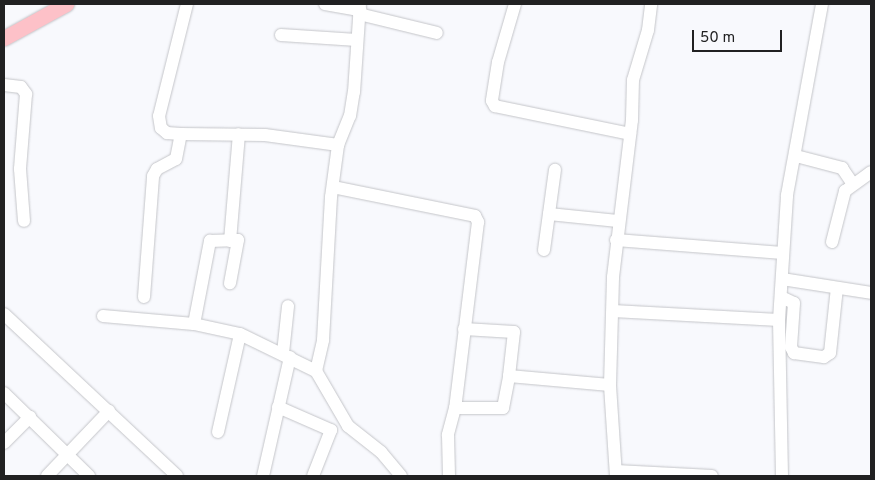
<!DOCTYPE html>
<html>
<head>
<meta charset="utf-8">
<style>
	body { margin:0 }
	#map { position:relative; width:875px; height:480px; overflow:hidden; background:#f8f9fd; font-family:Overpass,sans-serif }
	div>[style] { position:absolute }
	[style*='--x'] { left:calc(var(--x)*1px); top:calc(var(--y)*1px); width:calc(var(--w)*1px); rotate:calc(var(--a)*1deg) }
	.roads { filter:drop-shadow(0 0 1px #c4c5c9) drop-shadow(0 0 1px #c4c5c9) }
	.minor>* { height:12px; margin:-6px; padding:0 6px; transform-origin:6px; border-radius:6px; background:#fff }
	.major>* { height:15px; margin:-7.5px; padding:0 7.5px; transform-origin:7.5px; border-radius:7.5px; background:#fdc1c8 }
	span { translate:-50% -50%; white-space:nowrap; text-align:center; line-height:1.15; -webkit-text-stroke:4px #f8f9fd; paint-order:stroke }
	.frame { position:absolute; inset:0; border:5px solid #212122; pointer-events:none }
	.scale { position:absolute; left:692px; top:30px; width:90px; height:22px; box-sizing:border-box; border:2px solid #212122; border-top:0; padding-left:6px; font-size:15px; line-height:18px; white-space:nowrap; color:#212122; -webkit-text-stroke:4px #f8f9fd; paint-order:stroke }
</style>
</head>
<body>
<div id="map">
	<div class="roads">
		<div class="minor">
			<i style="--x:187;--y:4;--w:115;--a:104"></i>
			<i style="--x:159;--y:116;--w:12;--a:81"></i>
			<i style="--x:161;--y:128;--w:8;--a:40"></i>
			<i style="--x:167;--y:133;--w:14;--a:4"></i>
			<i style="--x:181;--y:134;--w:84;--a:0.7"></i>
			<i style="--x:265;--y:135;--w:74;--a:7.8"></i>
			<i style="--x:325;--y:4;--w:36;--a:10"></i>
			<i style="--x:515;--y:4;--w:60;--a:106.3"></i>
			<i style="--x:498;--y:62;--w:39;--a:99"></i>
			<i style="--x:492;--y:101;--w:6;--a:59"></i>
			<i style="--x:495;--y:106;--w:138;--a:11.7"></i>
			<i style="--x:359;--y:14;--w:80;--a:13.7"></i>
			<i style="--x:281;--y:35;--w:76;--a:3.8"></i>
			<i style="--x:4;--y:85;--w:17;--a:7"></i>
			<i style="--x:21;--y:87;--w:9;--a:54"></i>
			<i style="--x:26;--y:94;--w:75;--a:94.6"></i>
			<i style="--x:20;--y:169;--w:52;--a:85.6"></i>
			<i style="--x:796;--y:156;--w:48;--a:14.6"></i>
			<i style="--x:842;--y:168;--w:18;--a:56"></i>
			<i style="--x:333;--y:187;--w:145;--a:11.5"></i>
			<i style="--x:475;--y:216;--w:7;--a:63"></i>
			<i style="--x:478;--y:222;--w:187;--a:97"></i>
			<i style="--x:455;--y:408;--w:28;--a:105"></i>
			<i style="--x:448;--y:435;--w:41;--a:88.6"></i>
			<i style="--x:549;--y:214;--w:69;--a:5.8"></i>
			<i style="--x:616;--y:240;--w:167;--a:4.5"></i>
			<i style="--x:230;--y:241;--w:107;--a:-85.2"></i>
			<i style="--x:832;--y:242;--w:53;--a:-75.7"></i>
			<i style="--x:845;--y:191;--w:32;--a:-36"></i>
			<i style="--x:544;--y:250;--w:81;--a:-82.2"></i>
			<i style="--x:782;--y:279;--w:90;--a:8.9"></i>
			<i style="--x:144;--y:297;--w:121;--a:-85.7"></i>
			<i style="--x:153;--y:176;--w:8;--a:-60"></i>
			<i style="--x:157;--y:169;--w:21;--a:-28"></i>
			<i style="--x:176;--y:159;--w:25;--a:-79"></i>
			<i style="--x:781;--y:297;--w:14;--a:25"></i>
			<i style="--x:794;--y:303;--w:44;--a:93.9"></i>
			<i style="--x:791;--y:347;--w:7;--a:63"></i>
			<i style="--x:794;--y:353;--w:30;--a:8"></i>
			<i style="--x:824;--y:357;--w:7;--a:-34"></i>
			<i style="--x:830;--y:353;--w:65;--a:-83.9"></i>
			<i style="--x:613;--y:311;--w:166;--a:3.1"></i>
			<i style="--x:4;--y:314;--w:237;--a:43.1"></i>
			<i style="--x:103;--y:316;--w:91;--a:5"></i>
			<i style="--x:194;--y:324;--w:85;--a:-79.1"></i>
			<i style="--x:210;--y:241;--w:28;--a:-2"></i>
			<i style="--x:238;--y:240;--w:44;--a:100.5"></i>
			<i style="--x:194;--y:324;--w:47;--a:12.3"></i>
			<i style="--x:240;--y:334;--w:85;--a:26"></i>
			<i style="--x:316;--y:371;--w:64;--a:59.8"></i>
			<i style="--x:348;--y:426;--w:42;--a:38.2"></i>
			<i style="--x:381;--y:452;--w:31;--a:50"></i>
			<i style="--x:464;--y:329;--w:50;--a:3.4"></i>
			<i style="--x:514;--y:332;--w:44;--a:96.5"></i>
			<i style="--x:509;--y:376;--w:101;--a:5.1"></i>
			<i style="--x:283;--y:353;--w:47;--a:-83.9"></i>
			<i style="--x:316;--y:371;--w:32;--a:-77"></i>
			<i style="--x:323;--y:340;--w:143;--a:-86.8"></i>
			<i style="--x:331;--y:197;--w:52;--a:-82.3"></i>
			<i style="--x:338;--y:145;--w:31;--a:-68"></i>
			<i style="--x:350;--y:116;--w:24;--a:-81"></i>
			<i style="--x:354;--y:92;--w:88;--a:-86.1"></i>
			<i style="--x:4;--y:393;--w:119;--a:44.3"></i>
			<i style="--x:278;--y:407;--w:58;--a:23.5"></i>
			<i style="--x:331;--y:430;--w:49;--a:111.4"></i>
			<i style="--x:455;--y:408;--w:48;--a:0"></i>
			<i style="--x:503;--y:408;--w:33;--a:-79"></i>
			<i style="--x:218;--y:432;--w:100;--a:-77.3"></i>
			<i style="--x:4;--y:443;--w:37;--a:-45"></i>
			<i style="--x:616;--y:471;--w:96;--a:3"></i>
			<i style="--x:47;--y:476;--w:90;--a:-46.4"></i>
			<i style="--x:263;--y:476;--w:122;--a:-77.2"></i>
			<i style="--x:616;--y:476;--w:91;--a:-93.8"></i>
			<i style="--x:610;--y:385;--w:108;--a:-88.4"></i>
			<i style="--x:613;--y:277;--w:158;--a:-83.1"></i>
			<i style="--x:632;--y:120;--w:40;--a:-88.6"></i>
			<i style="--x:633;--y:80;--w:52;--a:-73.3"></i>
			<i style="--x:648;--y:30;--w:26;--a:-83"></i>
			<i style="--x:782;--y:476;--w:156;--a:-91.1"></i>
			<i style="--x:779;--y:320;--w:125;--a:-86.3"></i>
			<i style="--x:787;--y:195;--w:194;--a:-79.6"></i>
		</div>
		<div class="major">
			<i style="--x:4;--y:38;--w:71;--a:-28.7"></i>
		</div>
	</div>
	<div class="frame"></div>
	<div class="scale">50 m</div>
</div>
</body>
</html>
